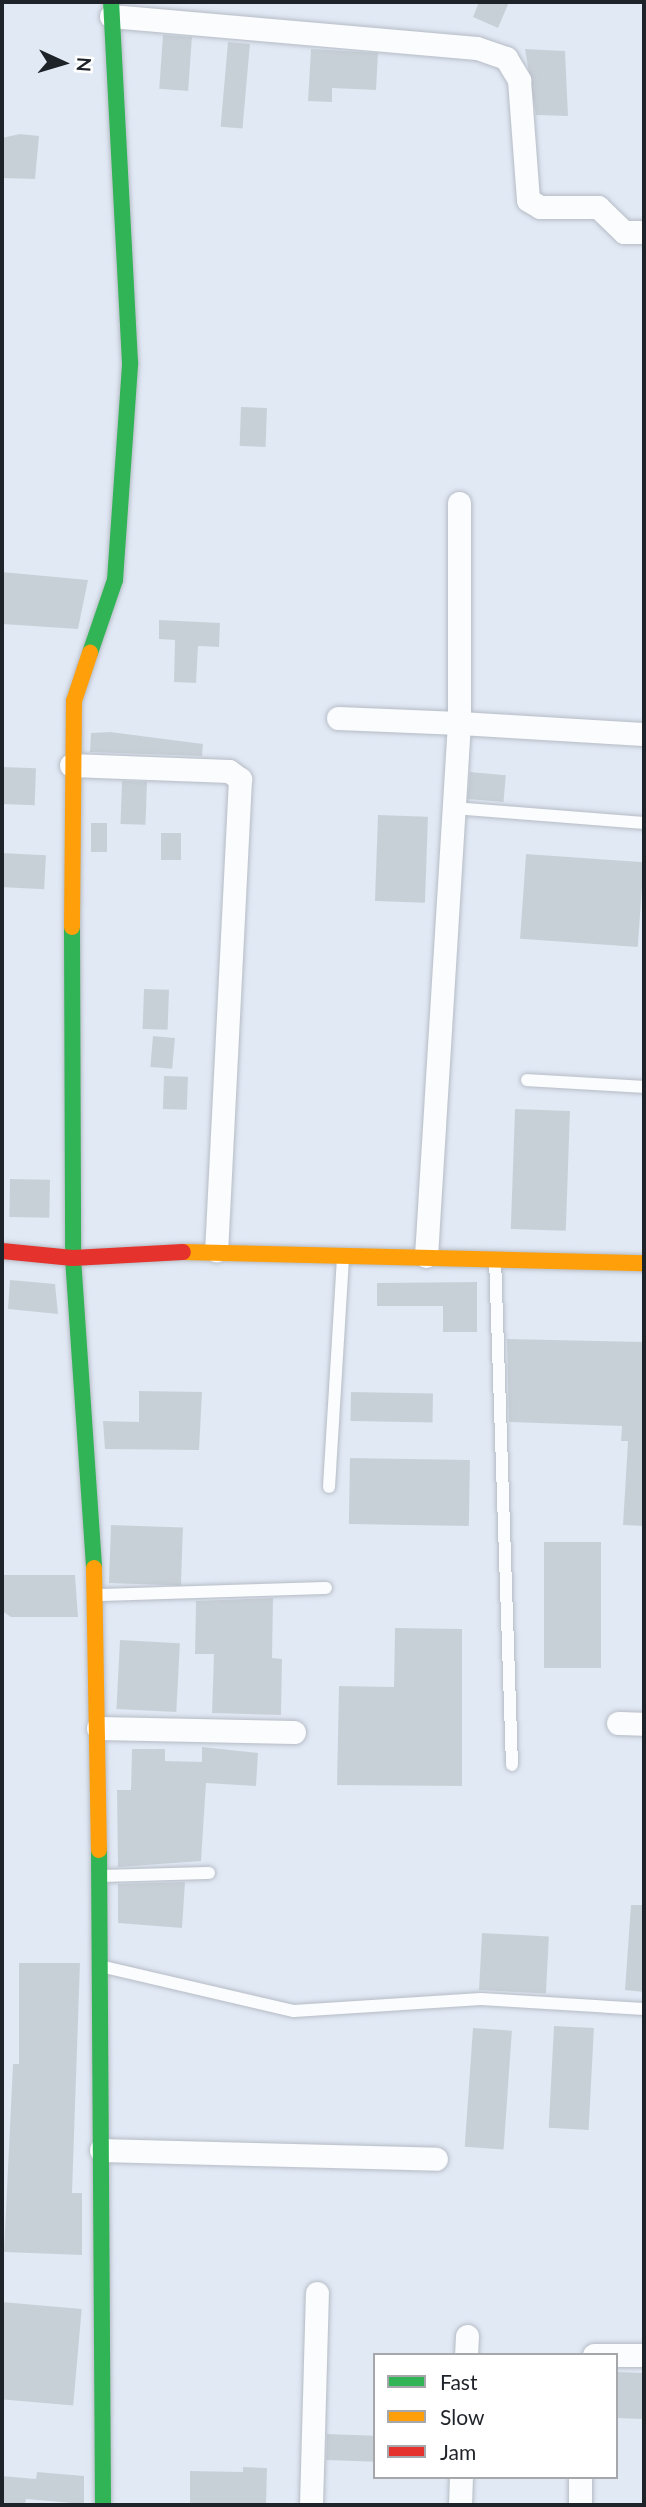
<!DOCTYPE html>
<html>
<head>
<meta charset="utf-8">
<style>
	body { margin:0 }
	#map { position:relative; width:646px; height:2507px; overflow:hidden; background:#e1e9f5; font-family:Lato,sans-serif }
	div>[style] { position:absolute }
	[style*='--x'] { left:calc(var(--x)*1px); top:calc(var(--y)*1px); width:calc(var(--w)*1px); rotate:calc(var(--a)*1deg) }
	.building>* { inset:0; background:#c8d0d7; transform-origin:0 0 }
	.roads { filter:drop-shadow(0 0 2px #b6bcc5) drop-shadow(0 0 2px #b6bcc5) }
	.lane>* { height:12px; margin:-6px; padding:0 6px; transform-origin:6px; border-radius:6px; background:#fafcfe }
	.street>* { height:23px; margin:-11.5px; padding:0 11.5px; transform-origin:11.5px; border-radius:11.5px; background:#fafcfe }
	.fast>* { height:16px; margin:-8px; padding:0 8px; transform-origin:8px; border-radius:8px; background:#30b455 }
	.slow>* { height:16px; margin:-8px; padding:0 8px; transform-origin:8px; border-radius:8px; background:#ff9f0a }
	.jam>* { height:16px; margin:-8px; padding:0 8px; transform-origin:8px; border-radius:8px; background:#e5322d }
	span { translate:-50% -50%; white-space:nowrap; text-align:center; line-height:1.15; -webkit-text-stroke:5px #fff; paint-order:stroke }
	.frame { position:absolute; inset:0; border:4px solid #1e232a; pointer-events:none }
	.legend { position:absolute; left:373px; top:2353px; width:245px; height:126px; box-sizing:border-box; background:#fff; border:2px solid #a5a7aa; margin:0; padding:9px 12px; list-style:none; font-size:21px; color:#1e232a }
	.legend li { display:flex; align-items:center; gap:14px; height:35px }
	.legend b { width:35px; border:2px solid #a5a7aa }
	.north { position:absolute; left:28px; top:28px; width:70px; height:70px; -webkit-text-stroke:5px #fff; paint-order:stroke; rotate:94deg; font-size:19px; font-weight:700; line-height:28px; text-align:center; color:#1e232a }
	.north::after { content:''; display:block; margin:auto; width:24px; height:32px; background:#1e232a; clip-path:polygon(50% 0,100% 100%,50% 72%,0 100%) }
</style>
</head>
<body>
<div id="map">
	<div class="building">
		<i style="clip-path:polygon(479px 2px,509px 2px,498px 28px,473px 17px)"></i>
		<i style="left:163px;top:35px;width:29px;height:54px;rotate:4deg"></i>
		<i style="left:228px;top:42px;width:22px;height:85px;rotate:5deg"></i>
		<i style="clip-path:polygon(311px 49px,378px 53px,376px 90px,332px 88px,332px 102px,308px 101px)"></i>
		<i style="clip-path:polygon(525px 49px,565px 51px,568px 116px,536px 115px)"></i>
		<i style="clip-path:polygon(20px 134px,39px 136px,35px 179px,2px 178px,2px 138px)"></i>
		<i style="left:241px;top:407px;width:26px;height:39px;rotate:2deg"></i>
		<i style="clip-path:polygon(2px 572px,88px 580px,78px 629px,2px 624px)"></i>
		<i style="clip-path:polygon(159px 620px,220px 623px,219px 647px,198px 646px,196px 683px,174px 682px,175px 640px,159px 639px)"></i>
		<i style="clip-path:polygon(110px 732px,203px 744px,202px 756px,90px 752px,91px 733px)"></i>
		<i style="left:2px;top:767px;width:34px;height:37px;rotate:2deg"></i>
		<i style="left:470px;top:772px;width:36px;height:27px;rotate:5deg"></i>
		<i style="left:122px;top:781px;width:25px;height:43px;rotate:2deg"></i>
		<i style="left:378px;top:815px;width:50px;height:86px;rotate:2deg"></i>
		<i style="left:91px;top:823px;width:16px;height:29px"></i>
		<i style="left:161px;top:833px;width:20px;height:27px"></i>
		<i style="left:2px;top:853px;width:44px;height:34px;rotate:3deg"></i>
		<i style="left:526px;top:854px;width:118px;height:85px;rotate:4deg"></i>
		<i style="left:144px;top:989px;width:25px;height:40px;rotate:2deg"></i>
		<i style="left:153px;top:1036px;width:22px;height:31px;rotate:5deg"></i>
		<i style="left:164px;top:1076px;width:24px;height:33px;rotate:2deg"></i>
		<i style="left:515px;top:1109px;width:55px;height:120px;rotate:2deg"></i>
		<i style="left:10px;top:1179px;width:40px;height:38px;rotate:1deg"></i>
		<i style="clip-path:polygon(10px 1280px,55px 1284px,58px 1314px,8px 1309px)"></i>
		<i style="clip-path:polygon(477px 1282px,477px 1332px,443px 1332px,443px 1306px,377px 1306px,377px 1283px)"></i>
		<i style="clip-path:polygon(507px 1339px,644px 1342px,644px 1526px,623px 1525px,628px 1441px,621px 1441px,622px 1426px,509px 1422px)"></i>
		<i style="clip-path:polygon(139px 1391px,202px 1392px,199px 1450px,105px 1449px,103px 1421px,139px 1422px)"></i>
		<i style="left:351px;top:1392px;width:82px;height:29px;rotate:1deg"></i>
		<i style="left:350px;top:1458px;width:120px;height:66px;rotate:1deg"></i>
		<i style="left:111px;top:1525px;width:72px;height:58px;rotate:2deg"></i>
		<i style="left:601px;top:1542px;width:126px;height:57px;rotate:90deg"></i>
		<i style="clip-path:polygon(2px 1575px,75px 1575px,78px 1617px,11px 1617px,2px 1611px)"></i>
		<i style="clip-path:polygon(273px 1598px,272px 1658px,282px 1659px,281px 1715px,212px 1713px,214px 1654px,195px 1654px,196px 1601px)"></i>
		<i style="clip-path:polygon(395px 1628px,462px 1629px,462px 1786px,337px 1785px,339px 1686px,394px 1687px)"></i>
		<i style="left:120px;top:1640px;width:60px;height:69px;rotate:3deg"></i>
		<i style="clip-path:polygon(202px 1747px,258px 1753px,256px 1786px,206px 1783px,201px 1861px,118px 1867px,117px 1790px,131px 1790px,132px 1749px,165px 1749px,165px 1761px,202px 1762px)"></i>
		<i style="clip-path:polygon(185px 1882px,182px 1928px,118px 1923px,118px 1884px)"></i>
		<i style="clip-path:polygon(631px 1905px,644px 1905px,644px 1992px,625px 1990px)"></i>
		<i style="left:482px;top:1933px;width:67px;height:57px;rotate:3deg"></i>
		<i style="clip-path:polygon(19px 1963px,80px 1963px,72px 2193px,82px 2193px,82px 2255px,4px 2252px,13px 2064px,19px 2064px)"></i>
		<i style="left:554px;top:2026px;width:40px;height:102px;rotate:3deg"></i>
		<i style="left:473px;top:2028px;width:39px;height:119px;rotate:4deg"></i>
		<i style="left:2px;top:2302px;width:80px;height:97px;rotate:5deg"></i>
		<i style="left:616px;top:2372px;width:28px;height:46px;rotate:2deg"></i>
		<i style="left:327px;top:2434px;width:48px;height:26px;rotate:2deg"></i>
		<i style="clip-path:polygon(243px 2467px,267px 2468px,266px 2505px,190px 2505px,190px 2471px,243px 2472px)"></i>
		<i style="clip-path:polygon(37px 2472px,84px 2476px,84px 2504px,26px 2499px,25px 2505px,2px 2505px,2px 2476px,36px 2479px)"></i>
	</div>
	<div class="roads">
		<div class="lane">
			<i style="--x:453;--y:808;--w:192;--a:4.5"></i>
			<i style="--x:527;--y:1080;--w:117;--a:3.4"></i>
			<i style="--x:495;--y:1258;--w:507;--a:88.08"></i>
			<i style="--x:329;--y:1487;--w:231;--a:-86.5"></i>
			<i style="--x:99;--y:1595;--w:227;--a:-1.8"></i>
			<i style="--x:99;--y:1876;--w:110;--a:-1.6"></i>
			<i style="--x:100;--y:1966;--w:199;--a:13.1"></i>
			<i style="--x:294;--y:2011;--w:187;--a:-3.7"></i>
			<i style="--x:481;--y:1999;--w:163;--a:3.5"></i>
		</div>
		<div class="street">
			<i style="--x:111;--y:16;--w:367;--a:5"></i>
			<i style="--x:477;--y:48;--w:31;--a:19"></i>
			<i style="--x:506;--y:58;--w:26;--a:59"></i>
			<i style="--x:519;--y:80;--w:120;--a:85.7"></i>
			<i style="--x:528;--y:200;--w:14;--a:30"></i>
			<i style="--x:540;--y:207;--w:58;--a:0"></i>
			<i style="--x:598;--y:207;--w:36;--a:44"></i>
			<i style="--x:624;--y:232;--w:20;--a:0"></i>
			<i style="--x:338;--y:718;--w:121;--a:2.4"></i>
			<i style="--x:459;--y:723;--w:220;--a:-90"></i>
			<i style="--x:71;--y:765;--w:158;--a:2.2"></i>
			<i style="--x:229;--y:771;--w:14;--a:36"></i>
			<i style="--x:240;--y:779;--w:472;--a:92.9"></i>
			<i style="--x:426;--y:1256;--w:534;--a:-86.46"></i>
			<i style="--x:459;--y:723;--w:185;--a:3.4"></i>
			<i style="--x:618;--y:1723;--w:26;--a:2"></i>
			<i style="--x:98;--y:1728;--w:196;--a:1.2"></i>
			<i style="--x:101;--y:2150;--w:335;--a:1.5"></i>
			<i style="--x:466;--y:2355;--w:19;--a:-87"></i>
			<i style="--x:594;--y:2355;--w:50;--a:0"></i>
			<i style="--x:580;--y:2477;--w:28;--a:90"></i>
			<i style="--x:311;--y:2505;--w:212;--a:-88.4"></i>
			<i style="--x:460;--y:2505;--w:28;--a:-88"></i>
		</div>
		<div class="fast">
			<i style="--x:90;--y:653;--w:77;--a:-71.1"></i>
			<i style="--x:115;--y:580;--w:218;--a:-86"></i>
			<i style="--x:130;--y:363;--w:361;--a:-93"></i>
			<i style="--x:72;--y:927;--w:331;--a:89.8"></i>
			<i style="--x:73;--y:1258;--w:311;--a:86.1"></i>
			<i style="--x:99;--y:1850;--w:655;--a:89.65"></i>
		</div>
		<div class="slow">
			<i style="--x:72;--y:927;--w:226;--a:-89.5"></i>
			<i style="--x:74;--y:701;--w:51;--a:-71.6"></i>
			<i style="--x:183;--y:1252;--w:461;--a:1.4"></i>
			<i style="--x:94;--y:1568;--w:282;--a:89"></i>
		</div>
		<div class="jam">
			<i style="--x:2;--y:1251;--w:71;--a:5.6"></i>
			<i style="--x:73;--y:1258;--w:110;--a:-3.1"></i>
		</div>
	</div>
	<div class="frame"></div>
	<ul class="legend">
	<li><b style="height:9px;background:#30b455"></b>Fast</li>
	<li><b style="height:9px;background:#ff9f0a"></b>Slow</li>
	<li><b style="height:9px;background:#e5322d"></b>Jam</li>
	</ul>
	<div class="north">N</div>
</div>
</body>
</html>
